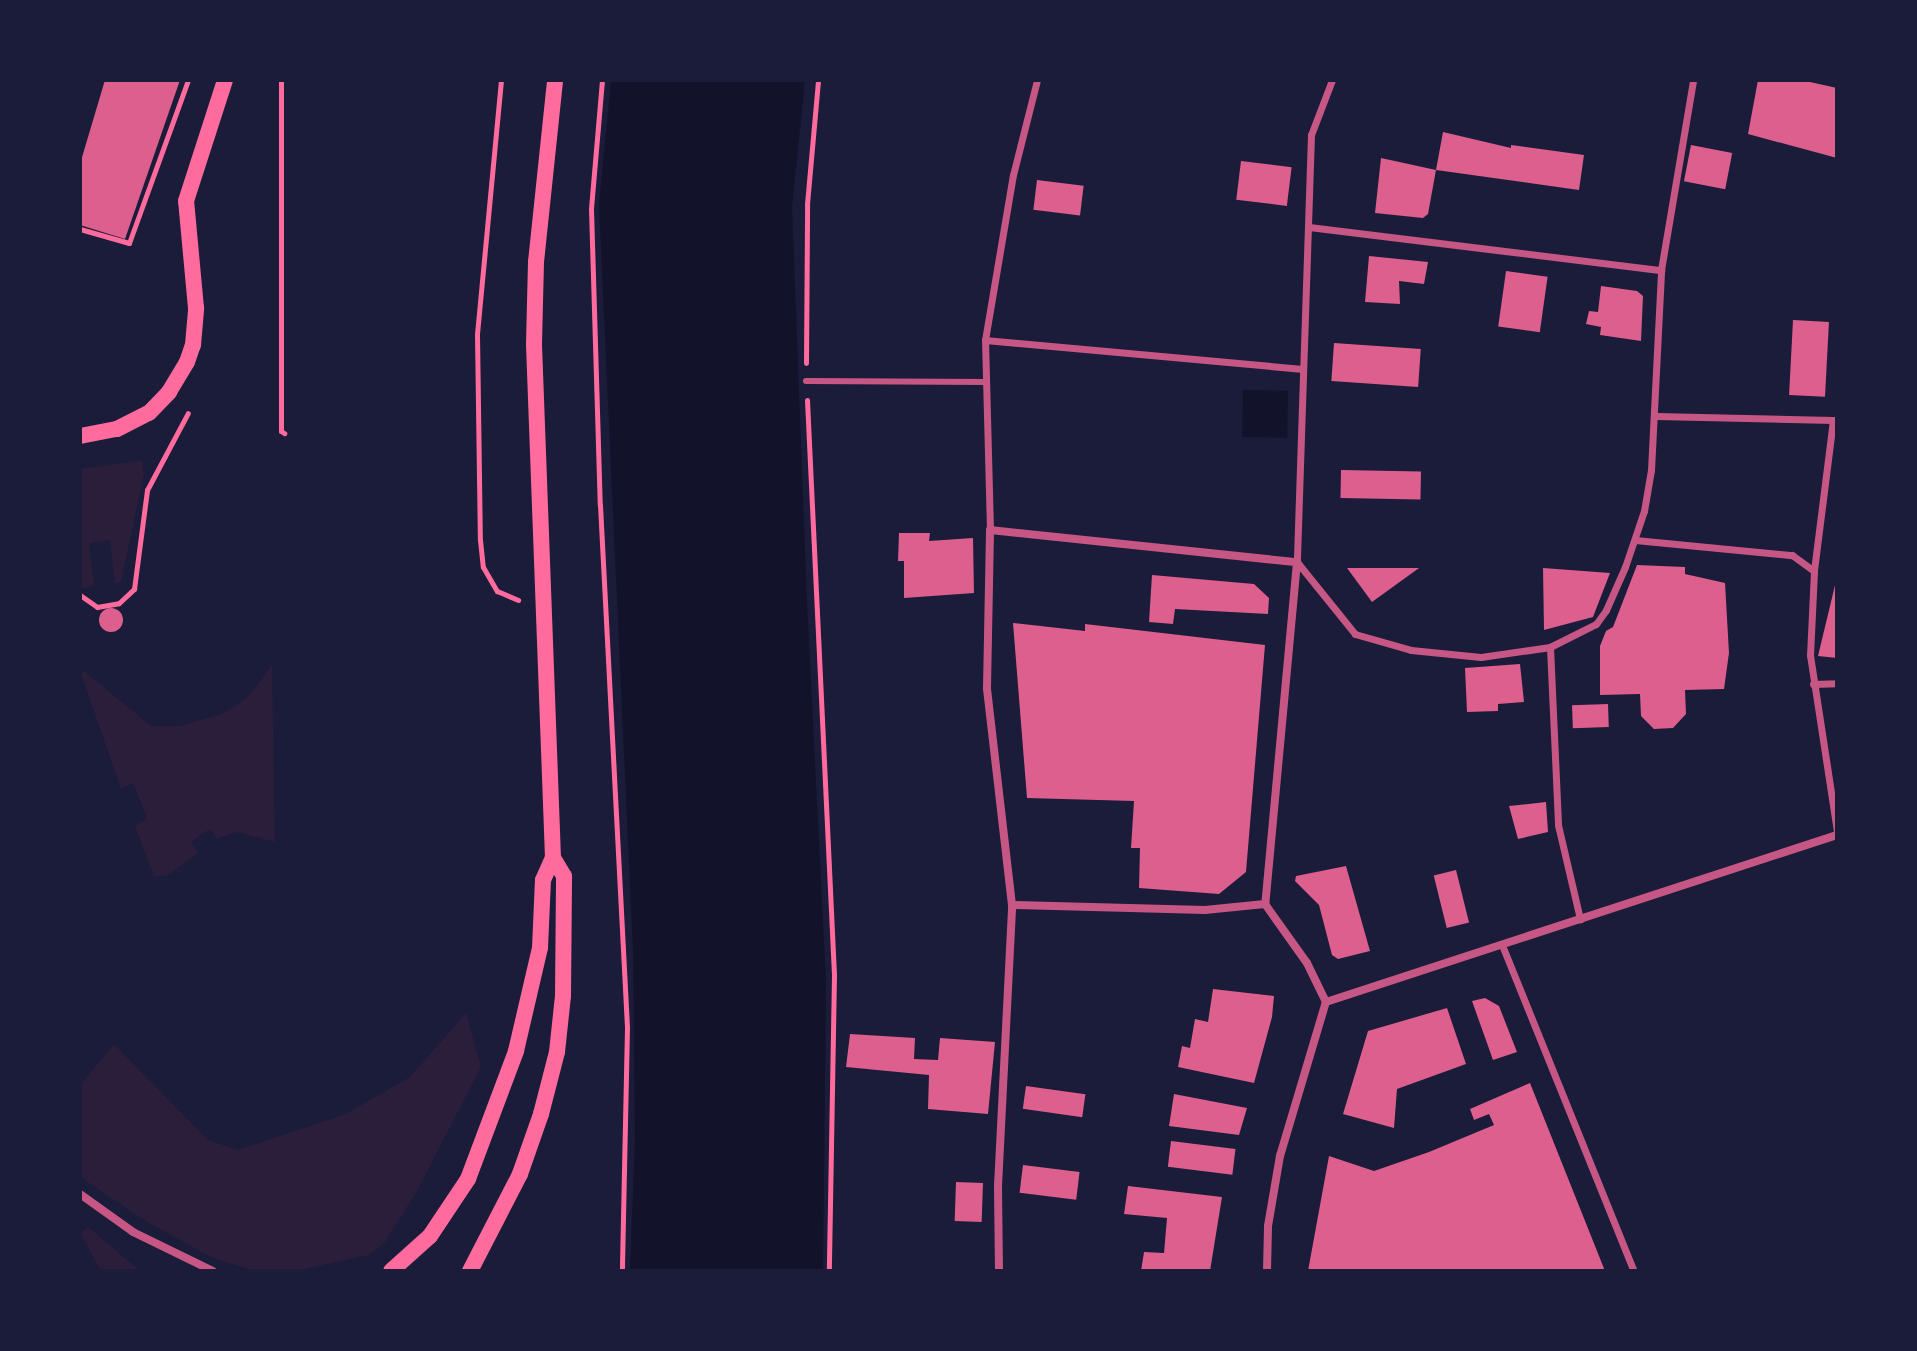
<!DOCTYPE html>
<html>
<head>
<meta charset="utf-8">
<style>
	body { margin:0 }
	#map { position:relative; width:1917px; height:1351px; overflow:hidden; background:#1b1b3a; font-family:"Fira Sans",sans-serif }
	div>[style] { position:absolute }
	[style*='--x'] { left:calc(var(--x)*1px); top:calc(var(--y)*1px); width:calc(var(--w)*1px); rotate:calc(var(--a)*1deg) }
	.green>* { inset:0; background:#2a1e3b }
	.water>* { inset:0; background:#12122b; transform-origin:0 0 }
	.building>* { inset:0; background:#dd5f8e; transform-origin:0 0 }
	.round { border-radius:50% }
	.path>* { height:5px; margin:-2.5px; padding:0 2.5px; transform-origin:2.5px; border-radius:2.5px; background:#ff6b9d }
	.service>* { height:6px; margin:-3px; padding:0 3px; transform-origin:3px; border-radius:3px; background:#c65784 }
	.pedestrian>* { height:7px; margin:-3.5px; padding:0 3.5px; transform-origin:3.5px; border-radius:3.5px; background:#c65784 }
	.minor>* { height:8px; margin:-4px; padding:0 4px; transform-origin:4px; border-radius:4px; background:#c65784 }
	.secondary>* { height:16px; margin:-8px; padding:0 8px; transform-origin:8px; border-radius:8px; background:#ff6b9d }
	span { translate:-50% -50%; white-space:nowrap; text-align:center; line-height:1.15; -webkit-text-stroke:8px #1b1b3a; paint-order:stroke }
	.frame { position:absolute; inset:0; border:82px solid #1b1b3a; pointer-events:none }
</style>
</head>
<body>
<div id="map">
	<div class="green">
		<i style="clip-path:polygon(136px 461px,142px 461px,144px 474px,121px 582px,115px 584px,110px 540px,89px 543px,94px 586px,81px 589px,80px 469px)"></i>
		<i style="clip-path:polygon(272px 665px,275px 842px,236px 832px,217px 839px,210px 829px,191px 842px,198px 853px,168px 875px,154px 877px,135px 826px,147px 818px,133px 783px,121px 789px,80px 671px,85px 672px,151px 726px,180px 726px,221px 714px,237px 705px,250px 695px)"></i>
		<i style="clip-path:polygon(466px 1013px,481px 1067px,416px 1193px,385px 1242px,369px 1255px,294px 1271px,257px 1271px,235px 1265px,211px 1257px,144px 1220px,80px 1177px,80px 1085px,114px 1044px,208px 1140px,238px 1150px,346px 1114px,410px 1077px)"></i>
		<i style="clip-path:polygon(88px 1227px,140px 1271px,101px 1271px,80px 1233px)"></i>
	</div>
	<div class="water">
		<i style="clip-path:polygon(611px 80px,805px 80px,792px 208px,807px 602px,826px 982px,823px 1271px,630px 1271px,635px 1139px,633px 950px,599px 205px)"></i>
		<i style="left:1243px;top:390px;width:45px;height:47px;rotate:1deg"></i>
	</div>
	<div class="building">
		<i style="clip-path:polygon(105px 80px,180px 80px,125px 239px,80px 225px,80px 164px)"></i>
		<i style="clip-path:polygon(1758px 80px,1801px 80px,1837px 88px,1837px 158px,1748px 134px)"></i>
		<i style="clip-path:polygon(1443px 132px,1511px 148px,1511px 145px,1584px 155px,1579px 190px,1436px 170px)"></i>
		<i style="left:1691px;top:145px;width:42px;height:37px;rotate:11deg"></i>
		<i style="clip-path:polygon(1381px 158px,1436px 170px,1428px 214px,1423px 218px,1375px 213px)"></i>
		<i style="left:1241px;top:161px;width:51px;height:39px;rotate:7deg"></i>
		<i style="left:1037px;top:180px;width:47px;height:30px;rotate:7deg"></i>
		<i style="clip-path:polygon(1369px 256px,1428px 262px,1424px 284px,1399px 281px,1400px 304px,1365px 302px)"></i>
		<i style="left:1506px;top:271px;width:42px;height:56px;rotate:8deg"></i>
		<i style="clip-path:polygon(1601px 286px,1637px 291px,1643px 296px,1641px 341px,1600px 335px,1601px 327px,1586px 324px,1589px 311px,1598px 312px)"></i>
		<i style="left:1793px;top:320px;width:36px;height:75px;rotate:3deg"></i>
		<i style="left:1334px;top:343px;width:87px;height:38px;rotate:4deg"></i>
		<i style="left:1341px;top:470px;width:80px;height:28px;rotate:1deg"></i>
		<i style="clip-path:polygon(899px 533px,930px 533px,929px 541px,973px 538px,974px 593px,904px 598px,904px 561px,898px 561px)"></i>
		<i style="clip-path:polygon(1637px 565px,1685px 567px,1685px 574px,1725px 583px,1729px 653px,1724px 689px,1685px 690px,1686px 714px,1673px 728px,1654px 729px,1641px 716px,1640px 694px,1600px 695px,1600px 646px,1606px 631px,1613px 627px)"></i>
		<i style="clip-path:polygon(1347px 568px,1419px 568px,1372px 602px)"></i>
		<i style="clip-path:polygon(1543px 568px,1610px 573px,1593px 617px,1544px 630px)"></i>
		<i style="clip-path:polygon(1152px 575px,1254px 584px,1269px 598px,1268px 614px,1175px 609px,1173px 624px,1149px 622px)"></i>
		<i style="clip-path:polygon(1836px 581px,1837px 581px,1837px 658px,1818px 656px)"></i>
		<i class="round" style="left:99px;top:608px;width:24px;height:24px"></i>
		<i style="clip-path:polygon(1013px 623px,1085px 631px,1085px 624px,1265px 645px,1246px 872px,1219px 894px,1139px 888px,1140px 848px,1131px 848px,1134px 801px,1027px 798px)"></i>
		<i style="clip-path:polygon(1520px 664px,1524px 702px,1498px 704px,1498px 711px,1467px 712px,1465px 668px)"></i>
		<i style="left:1608px;top:704px;width:23px;height:36px;rotate:88deg"></i>
		<i style="clip-path:polygon(1546px 802px,1548px 832px,1518px 839px,1509px 806px)"></i>
		<i style="clip-path:polygon(1346px 866px,1370px 951px,1338px 959px,1332px 955px,1319px 905px,1295px 881px,1296px 876px)"></i>
		<i style="left:1456px;top:870px;width:54px;height:23px;rotate:76deg"></i>
		<i style="clip-path:polygon(1213px 989px,1274px 996px,1272px 1017px,1254px 1083px,1178px 1067px,1182px 1046px,1190px 1048px,1195px 1019px,1208px 1022px)"></i>
		<i style="clip-path:polygon(1485px 998px,1499px 1006px,1517px 1052px,1493px 1060px,1472px 1001px)"></i>
		<i style="clip-path:polygon(1447px 1008px,1466px 1064px,1397px 1089px,1394px 1128px,1343px 1114px,1368px 1031px)"></i>
		<i style="clip-path:polygon(850px 1034px,915px 1038px,914px 1059px,938px 1060px,940px 1038px,995px 1042px,988px 1114px,928px 1109px,929px 1075px,846px 1067px)"></i>
		<i style="clip-path:polygon(1530px 1083px,1605px 1271px,1308px 1271px,1329px 1156px,1374px 1171px,1429px 1152px,1494px 1125px,1489px 1114px,1474px 1120px,1470px 1109px)"></i>
		<i style="left:1026px;top:1086px;width:60px;height:23px;rotate:8deg"></i>
		<i style="clip-path:polygon(1174px 1094px,1247px 1108px,1239px 1135px,1169px 1126px)"></i>
		<i style="left:1171px;top:1141px;width:65px;height:26px;rotate:7deg"></i>
		<i style="left:1023px;top:1165px;width:57px;height:28px;rotate:7deg"></i>
		<i style="left:956px;top:1182px;width:27px;height:39px;rotate:2deg"></i>
		<i style="clip-path:polygon(1128px 1186px,1222px 1197px,1210px 1271px,1141px 1271px,1144px 1252px,1164px 1253px,1167px 1218px,1124px 1214px)"></i>
	</div>
	<div class="path">
		<i style="--x:281;--y:80;--w:351;--a:90"></i>
		<i style="--x:281;--y:431;--w:4;--a:34"></i>
		<i style="--x:501;--y:80;--w:255;--a:95.4"></i>
		<i style="--x:477;--y:334;--w:206;--a:89.2"></i>
		<i style="--x:480;--y:540;--w:27;--a:84"></i>
		<i style="--x:483;--y:567;--w:28;--a:60"></i>
		<i style="--x:497;--y:591;--w:23;--a:23"></i>
		<i style="--x:602;--y:80;--w:129;--a:94.9"></i>
		<i style="--x:591;--y:209;--w:296;--a:88.3"></i>
		<i style="--x:600;--y:505;--w:523;--a:87.04"></i>
		<i style="--x:627;--y:1027;--w:244;--a:91.2"></i>
		<i style="--x:80;--y:229;--w:51;--a:15.9"></i>
		<i style="--x:129;--y:243;--w:173;--a:-70.1"></i>
		<i style="--x:806;--y:363;--w:159;--a:-89.6"></i>
		<i style="--x:807;--y:204;--w:124;--a:-84.9"></i>
		<i style="--x:807;--y:400;--w:576;--a:87.31"></i>
		<i style="--x:834;--y:975;--w:296;--a:91"></i>
		<i style="--x:80;--y:595;--w:21;--a:35"></i>
		<i style="--x:97;--y:607;--w:22;--a:-10"></i>
		<i style="--x:119;--y:603;--w:21;--a:-43"></i>
		<i style="--x:134;--y:589;--w:100;--a:-82.5"></i>
		<i style="--x:147;--y:490;--w:87;--a:-62"></i>
	</div>
	<div class="service">
		<i style="--x:806;--y:381;--w:180;--a:0.3"></i>
	</div>
	<div class="pedestrian">
		<i style="--x:1332;--y:80;--w:59;--a:110.9"></i>
		<i style="--x:1311;--y:135;--w:427;--a:91.9"></i>
		<i style="--x:1297;--y:562;--w:92;--a:51.1"></i>
		<i style="--x:1355;--y:634;--w:58;--a:15.9"></i>
		<i style="--x:1411;--y:650;--w:70;--a:5.7"></i>
		<i style="--x:1481;--y:657;--w:70;--a:-8.2"></i>
		<i style="--x:1550;--y:647;--w:51;--a:-26.6"></i>
		<i style="--x:1596;--y:624;--w:17;--a:-54"></i>
		<i style="--x:1606;--y:610;--w:47;--a:-66.2"></i>
		<i style="--x:1625;--y:567;--w:59;--a:-71.3"></i>
		<i style="--x:1644;--y:511;--w:42;--a:-80.3"></i>
		<i style="--x:1651;--y:470;--w:200;--a:-87.1"></i>
		<i style="--x:1661;--y:270;--w:193;--a:-80.4"></i>
		<i style="--x:1309;--y:227;--w:355;--a:7"></i>
		<i style="--x:985;--y:340;--w:319;--a:5.2"></i>
		<i style="--x:1656;--y:416;--w:177;--a:1.3"></i>
		<i style="--x:1833;--y:420;--w:152;--a:97.2"></i>
		<i style="--x:1814;--y:571;--w:84;--a:92.7"></i>
		<i style="--x:1810;--y:655;--w:179;--a:81.3"></i>
		<i style="--x:990;--y:530;--w:190;--a:-91.5"></i>
		<i style="--x:985;--y:340;--w:167;--a:-80.4"></i>
		<i style="--x:1013;--y:175;--w:98;--a:-75.8"></i>
		<i style="--x:1635;--y:540;--w:158;--a:5.5"></i>
		<i style="--x:1792;--y:555;--w:27;--a:36"></i>
		<i style="--x:1550;--y:647;--w:178;--a:87.4"></i>
		<i style="--x:1558;--y:825;--w:97;--a:76.8"></i>
		<i style="--x:1813;--y:684;--w:24;--a:-2"></i>
		<i style="--x:1502;--y:945;--w:352;--a:68"></i>
	</div>
	<div class="minor">
		<i style="--x:1012;--y:905;--w:193;--a:1.5"></i>
		<i style="--x:1205;--y:910;--w:60;--a:-5.7"></i>
		<i style="--x:1326;--y:1002;--w:538;--a:-18.1"></i>
		<i style="--x:80;--y:1194;--w:65;--a:35.6"></i>
		<i style="--x:133;--y:1232;--w:89;--a:26"></i>
		<i style="--x:999;--y:1271;--w:85;--a:-90.7"></i>
		<i style="--x:998;--y:1186;--w:281;--a:-87.1"></i>
		<i style="--x:1012;--y:905;--w:218;--a:-96.6"></i>
		<i style="--x:987;--y:688;--w:158;--a:-88.9"></i>
		<i style="--x:990;--y:530;--w:309;--a:6"></i>
		<i style="--x:1297;--y:562;--w:343;--a:95.3"></i>
		<i style="--x:1265;--y:904;--w:72;--a:54.6"></i>
		<i style="--x:1307;--y:963;--w:43;--a:64"></i>
		<i style="--x:1267;--y:1271;--w:45;--a:-88.7"></i>
		<i style="--x:1268;--y:1226;--w:71;--a:-80.3"></i>
		<i style="--x:1280;--y:1156;--w:161;--a:-73.4"></i>
	</div>
	<div class="secondary">
		<i style="--x:80;--y:436;--w:38;--a:-11"></i>
		<i style="--x:117;--y:429;--w:36;--a:-27"></i>
		<i style="--x:149;--y:413;--w:29;--a:-46"></i>
		<i style="--x:169;--y:392;--w:35;--a:-59"></i>
		<i style="--x:187;--y:362;--w:18;--a:-71"></i>
		<i style="--x:193;--y:345;--w:37;--a:-85"></i>
		<i style="--x:196;--y:308;--w:107;--a:-95.3"></i>
		<i style="--x:186;--y:201;--w:127;--a:-72.1"></i>
		<i style="--x:391;--y:1271;--w:52;--a:-41.9"></i>
		<i style="--x:430;--y:1236;--w:69;--a:-56.3"></i>
		<i style="--x:468;--y:1179;--w:137;--a:-69.4"></i>
		<i style="--x:516;--y:1051;--w:106;--a:-76.9"></i>
		<i style="--x:540;--y:948;--w:68;--a:-87.5"></i>
		<i style="--x:543;--y:880;--w:24;--a:-66"></i>
		<i style="--x:553;--y:858;--w:514;--a:-92.12"></i>
		<i style="--x:534;--y:344;--w:82;--a:-88.6"></i>
		<i style="--x:536;--y:262;--w:183;--a:-84"></i>
		<i style="--x:470;--y:1271;--w:109;--a:-62.7"></i>
		<i style="--x:520;--y:1174;--w:64;--a:-70.7"></i>
		<i style="--x:541;--y:1114;--w:64;--a:-75.5"></i>
		<i style="--x:557;--y:1052;--w:56;--a:-83.9"></i>
		<i style="--x:563;--y:996;--w:120;--a:-89.5"></i>
		<i style="--x:564;--y:876;--w:21;--a:-121"></i>
	</div>
	<div class="frame"></div>
</div>
</body>
</html>
